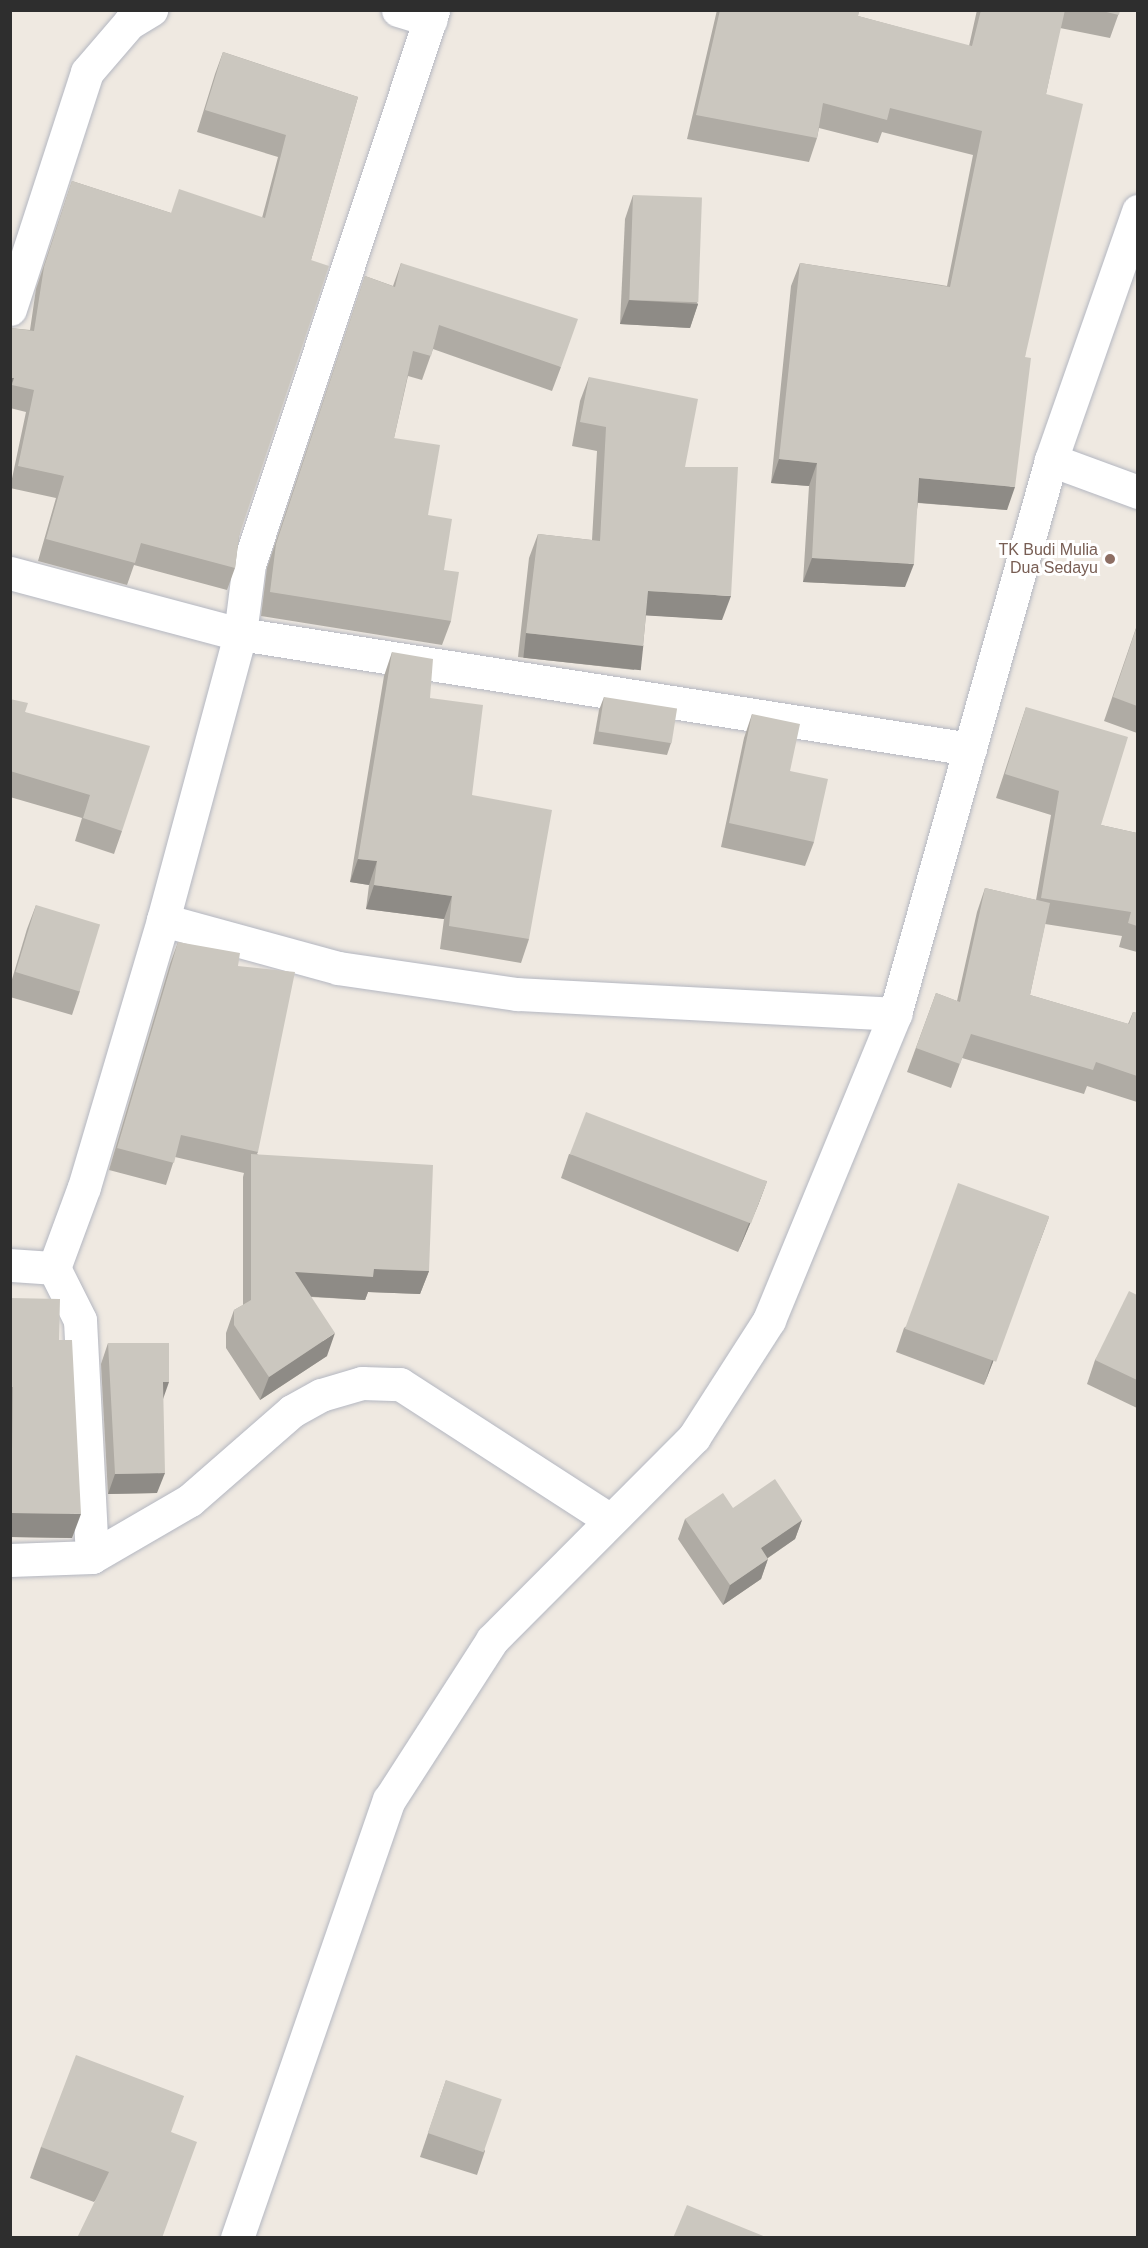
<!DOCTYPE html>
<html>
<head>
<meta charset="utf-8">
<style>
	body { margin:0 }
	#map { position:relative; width:1148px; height:2248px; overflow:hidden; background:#efe9e1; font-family:Arial,sans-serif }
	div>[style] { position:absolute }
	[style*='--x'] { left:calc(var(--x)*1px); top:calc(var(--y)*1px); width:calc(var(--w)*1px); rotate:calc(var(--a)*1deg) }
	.roads { filter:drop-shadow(0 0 2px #b4b7c1) drop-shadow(0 0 2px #b4b7c1) }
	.minor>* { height:33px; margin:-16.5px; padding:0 16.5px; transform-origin:16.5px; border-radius:16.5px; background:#fff }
	.wall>* { inset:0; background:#afaba4 }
	.shaded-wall>* { inset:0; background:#8e8b86; transform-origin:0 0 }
	.building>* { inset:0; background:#cbc7bf; transform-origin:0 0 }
	.dots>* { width:16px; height:16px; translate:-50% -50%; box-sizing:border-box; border:3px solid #fff; border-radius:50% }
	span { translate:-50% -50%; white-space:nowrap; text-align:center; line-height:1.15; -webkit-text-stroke:6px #fff; paint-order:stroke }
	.education-label { font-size:16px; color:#785e54 }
	.right { translate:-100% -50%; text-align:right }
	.frame { position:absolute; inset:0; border:12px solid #2e2e2e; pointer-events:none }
</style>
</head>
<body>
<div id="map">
	<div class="roads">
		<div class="minor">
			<i style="--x:398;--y:10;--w:34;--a:17"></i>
			<i style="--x:10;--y:309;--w:249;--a:-72"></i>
			<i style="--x:87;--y:72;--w:65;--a:-49.4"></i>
			<i style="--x:129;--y:23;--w:26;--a:-31"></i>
			<i style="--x:1051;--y:460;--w:93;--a:20.2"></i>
			<i style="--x:10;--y:573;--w:238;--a:14.9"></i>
			<i style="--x:240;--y:634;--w:739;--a:8.95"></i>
			<i style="--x:163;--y:920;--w:181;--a:15.3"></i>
			<i style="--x:338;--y:968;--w:181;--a:8.3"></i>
			<i style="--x:517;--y:994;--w:379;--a:3"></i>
			<i style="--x:10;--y:1265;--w:44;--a:3.9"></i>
			<i style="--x:92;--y:1557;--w:237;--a:-92.9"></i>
			<i style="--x:80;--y:1320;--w:58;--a:-116.6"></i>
			<i style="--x:54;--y:1268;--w:86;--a:-69.7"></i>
			<i style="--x:84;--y:1187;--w:278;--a:-73.5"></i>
			<i style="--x:163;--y:920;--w:296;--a:-74.9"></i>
			<i style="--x:240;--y:634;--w:71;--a:-82.7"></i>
			<i style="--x:249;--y:564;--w:584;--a:-71.63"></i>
			<i style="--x:10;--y:1560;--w:82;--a:-2.1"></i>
			<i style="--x:92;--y:1557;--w:113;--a:-30.2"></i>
			<i style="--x:190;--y:1500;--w:135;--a:-41.1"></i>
			<i style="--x:292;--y:1411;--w:33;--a:-29"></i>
			<i style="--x:321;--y:1395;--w:43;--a:-16.3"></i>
			<i style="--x:362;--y:1383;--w:38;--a:2"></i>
			<i style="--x:400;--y:1384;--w:249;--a:32.9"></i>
			<i style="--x:237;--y:2238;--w:464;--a:-70.9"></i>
			<i style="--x:389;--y:1800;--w:190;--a:-57.2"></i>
			<i style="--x:492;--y:1640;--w:286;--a:-45.1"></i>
			<i style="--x:694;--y:1437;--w:139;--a:-57.3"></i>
			<i style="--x:769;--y:1320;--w:331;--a:-67.6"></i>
			<i style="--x:895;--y:1014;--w:576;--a:-74.27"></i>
			<i style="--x:1051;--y:460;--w:264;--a:-70.7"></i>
		</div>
	</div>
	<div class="wall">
		<i style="clip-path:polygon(717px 10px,859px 10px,858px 16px,969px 46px,977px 10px,1120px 10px,1110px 38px,1060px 28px,1046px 94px,1025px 357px,1007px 510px,918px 503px,905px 587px,803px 582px,809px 486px,771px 483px,791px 286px,800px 263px,947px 286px,973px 155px,882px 132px,878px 143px,819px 128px,817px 138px,809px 162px,687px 139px)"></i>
		<i style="clip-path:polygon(223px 52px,358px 97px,311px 260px,239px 536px,235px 568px,227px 590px,134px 565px,127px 585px,38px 561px,56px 498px,10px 488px,26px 412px,10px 408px,10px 328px,30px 330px,36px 289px,72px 181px,171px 213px,262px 218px,278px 157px,197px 132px,215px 74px)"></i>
		<i style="clip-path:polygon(633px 195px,698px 304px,690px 328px,620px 324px,625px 219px)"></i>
		<i style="clip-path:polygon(401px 263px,561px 367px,552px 391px,433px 349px,422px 380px,408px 376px,394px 438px,428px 515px,444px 570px,451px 621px,442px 645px,261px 616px,267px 568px,365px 276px,393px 286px)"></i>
		<i style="clip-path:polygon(589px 377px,685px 467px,722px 620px,646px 615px,643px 646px,634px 670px,518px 657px,529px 558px,538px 534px,592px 540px,597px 451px,572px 446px,580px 401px)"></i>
		<i style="clip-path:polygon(1137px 625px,1137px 733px,1104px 721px)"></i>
		<i style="clip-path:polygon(392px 652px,430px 698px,472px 795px,529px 939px,521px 963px,440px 949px,444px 919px,366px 909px,369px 885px,350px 882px,384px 676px)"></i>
		<i style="clip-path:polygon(604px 697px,671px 743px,667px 755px,593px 744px,599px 710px)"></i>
		<i style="clip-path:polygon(10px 699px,25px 712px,122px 831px,114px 854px,75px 841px,82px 818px,10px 797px)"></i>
		<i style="clip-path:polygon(1026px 707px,1101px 825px,1137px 833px,1137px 952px,1119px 947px,1122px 936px,1045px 924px,1030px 995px,1128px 1024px,1133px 1012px,1137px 1013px,1137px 1102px,1087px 1086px,1084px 1094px,962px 1058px,951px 1088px,907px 1072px,936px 993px,957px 1001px,977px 912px,985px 888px,1036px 900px,1051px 815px,996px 798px,1018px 731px)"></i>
		<i style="clip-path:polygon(752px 714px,790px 771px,814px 842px,805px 866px,721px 847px,744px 738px)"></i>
		<i style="clip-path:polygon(36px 905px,80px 991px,72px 1015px,10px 997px,10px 986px,27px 929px)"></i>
		<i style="clip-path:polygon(178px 942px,238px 966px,258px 1152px,257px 1154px,429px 1271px,420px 1294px,368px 1292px,365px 1300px,311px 1297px,327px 1356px,260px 1400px,226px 1348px,226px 1333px,234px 1310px,243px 1305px,243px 1177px,244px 1173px,175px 1157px,166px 1185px,109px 1170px,170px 964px)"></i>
		<i style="clip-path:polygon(569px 1154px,767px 1181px,758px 1205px,738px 1252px,561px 1178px)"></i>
		<i style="clip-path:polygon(1049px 1217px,984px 1385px,896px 1352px,904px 1328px)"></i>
		<i style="clip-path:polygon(1137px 1295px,1137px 1408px,1087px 1384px,1095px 1360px)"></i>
		<i style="clip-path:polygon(10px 1298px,59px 1340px,72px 1538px,10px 1537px)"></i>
		<i style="clip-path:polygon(108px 1343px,163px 1398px,157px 1493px,108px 1494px,101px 1364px)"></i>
		<i style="clip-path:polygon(733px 1508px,802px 1520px,795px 1539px,768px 1558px,761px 1579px,723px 1605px,678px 1539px,685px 1519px)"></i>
		<i style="clip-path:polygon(446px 2080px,485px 2151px,477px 2175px,420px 2157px)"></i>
		<i style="clip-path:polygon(184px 2096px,94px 2202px,30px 2178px,41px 2147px)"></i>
	</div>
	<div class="shaded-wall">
		<i style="clip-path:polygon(629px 300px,698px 304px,690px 328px,620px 324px)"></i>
		<i style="clip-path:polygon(10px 378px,14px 378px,10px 387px)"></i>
		<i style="clip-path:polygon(779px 459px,817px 463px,809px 486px,771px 483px)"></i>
		<i style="clip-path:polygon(919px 478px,1015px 487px,1007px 510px,910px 502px)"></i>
		<i style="clip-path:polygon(812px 558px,914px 564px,905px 587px,803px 582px)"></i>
		<i style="clip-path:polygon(648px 591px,731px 596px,722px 620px,639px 615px)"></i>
		<i style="left:526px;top:633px;width:118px;height:25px;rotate:6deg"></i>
		<i style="clip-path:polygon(358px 859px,377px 861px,369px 885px,350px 882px)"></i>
		<i style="clip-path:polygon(374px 885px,452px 896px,444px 919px,366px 909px)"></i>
		<i style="clip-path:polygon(767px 1181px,758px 1205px,738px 1252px,747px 1228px)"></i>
		<i style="clip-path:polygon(1049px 1217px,1040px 1241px,984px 1385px,992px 1361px)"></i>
		<i style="clip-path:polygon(374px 1269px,429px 1271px,420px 1294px,368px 1292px,365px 1300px,287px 1295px,295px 1272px)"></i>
		<i style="clip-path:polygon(335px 1333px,327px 1356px,260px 1400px,269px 1377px)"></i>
		<i style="clip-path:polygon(163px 1382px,169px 1382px,162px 1402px)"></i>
		<i style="clip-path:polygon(165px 1473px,157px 1493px,108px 1494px,115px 1474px)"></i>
		<i style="clip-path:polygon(11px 1513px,81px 1514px,72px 1538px,10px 1537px,10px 1515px)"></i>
		<i style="clip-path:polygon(802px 1520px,795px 1539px,753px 1568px,761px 1548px)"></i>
		<i style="clip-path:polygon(768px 1559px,761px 1579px,723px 1605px,730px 1585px)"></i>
	</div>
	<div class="building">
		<i style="clip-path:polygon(720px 10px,859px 10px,858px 16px,972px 46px,981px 10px,1065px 10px,1046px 94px,1083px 104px,1025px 357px,1031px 358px,1015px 487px,919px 478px,914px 564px,812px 558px,817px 463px,779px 459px,800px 263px,950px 287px,982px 131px,890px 108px,887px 120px,823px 103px,817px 138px,696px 115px)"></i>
		<i style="clip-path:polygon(1098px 10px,1120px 10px,1119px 15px)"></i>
		<i style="clip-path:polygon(223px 52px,358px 97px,311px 260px,329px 266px,239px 536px,235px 568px,141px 543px,135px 563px,46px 539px,64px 476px,18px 466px,34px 390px,12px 385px,14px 378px,10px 378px,10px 328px,34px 331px,44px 267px,72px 181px,171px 213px,179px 189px,265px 218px,286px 135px,205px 110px)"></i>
		<i style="left:633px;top:195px;width:69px;height:105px;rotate:2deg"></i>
		<i style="clip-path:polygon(401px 263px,578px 319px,561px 367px,439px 325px,431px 356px,413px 351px,394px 438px,440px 445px,428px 515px,452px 519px,444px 570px,459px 572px,451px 621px,270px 592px,276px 544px,365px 276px,395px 287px)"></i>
		<i style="clip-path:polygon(589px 377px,698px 399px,685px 467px,738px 467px,731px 596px,648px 591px,643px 646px,526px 633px,538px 534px,600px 541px,606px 427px,580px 422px)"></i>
		<i style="clip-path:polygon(1137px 626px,1137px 706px,1113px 697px)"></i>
		<i style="clip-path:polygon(392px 652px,433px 659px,430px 698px,483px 705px,472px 795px,552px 810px,529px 939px,449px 926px,452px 896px,374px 885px,377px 861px,358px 859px)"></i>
		<i style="left:604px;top:697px;width:74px;height:35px;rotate:9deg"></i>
		<i style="clip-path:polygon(10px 699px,28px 703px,25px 712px,150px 746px,122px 831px,83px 818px,90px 795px,10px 771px)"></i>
		<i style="clip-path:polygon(1026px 707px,1128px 737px,1101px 825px,1137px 833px,1137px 926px,1128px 923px,1131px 912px,1041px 898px,1059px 791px,1005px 774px)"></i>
		<i style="clip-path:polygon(752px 714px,800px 724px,790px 771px,828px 779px,814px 842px,729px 823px)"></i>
		<i style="clip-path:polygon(985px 888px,1050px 903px,1030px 995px,1129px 1024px,1133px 1012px,1137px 1013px,1137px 1076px,1096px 1062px,1093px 1070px,971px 1034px,960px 1064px,916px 1048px,936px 993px,960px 1002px)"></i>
		<i style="left:36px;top:905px;width:67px;height:70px;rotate:17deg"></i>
		<i style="clip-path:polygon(178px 942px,240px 953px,238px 966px,295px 972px,258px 1152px,181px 1135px,174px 1163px,117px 1148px)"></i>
		<i style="left:586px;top:1112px;width:194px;height:45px;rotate:21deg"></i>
		<i style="clip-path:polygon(251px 1154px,433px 1165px,429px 1271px,374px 1269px,373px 1277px,295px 1272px,335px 1333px,269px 1377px,234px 1325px,234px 1310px,251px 1300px)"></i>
		<i style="left:958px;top:1183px;width:97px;height:155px;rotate:20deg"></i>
		<i style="clip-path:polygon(1129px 1291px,1137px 1295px,1137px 1380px,1095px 1360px)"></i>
		<i style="clip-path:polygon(10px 1298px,60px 1299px,59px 1340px,72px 1340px,81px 1514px,11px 1513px,13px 1387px,10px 1387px)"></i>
		<i style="clip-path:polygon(108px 1343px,169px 1343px,169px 1382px,163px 1382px,165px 1473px,115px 1474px)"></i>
		<i style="clip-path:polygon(775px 1479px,802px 1520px,761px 1548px,768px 1559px,730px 1585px,685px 1519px,723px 1493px,733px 1508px)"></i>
		<i style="clip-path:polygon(76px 2055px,184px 2096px,171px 2132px,197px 2142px,162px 2238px,77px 2238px,109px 2172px,41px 2147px)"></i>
		<i style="left:446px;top:2080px;width:59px;height:56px;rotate:19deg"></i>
		<i style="clip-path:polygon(687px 2205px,768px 2238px,673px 2238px)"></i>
	</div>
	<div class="dots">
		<i style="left:1110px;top:559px;background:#8d6e63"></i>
	</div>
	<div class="education-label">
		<span class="right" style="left:1098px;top:559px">TK Budi Mulia<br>Dua Sedayu</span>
	</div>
	<div class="frame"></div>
</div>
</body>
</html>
